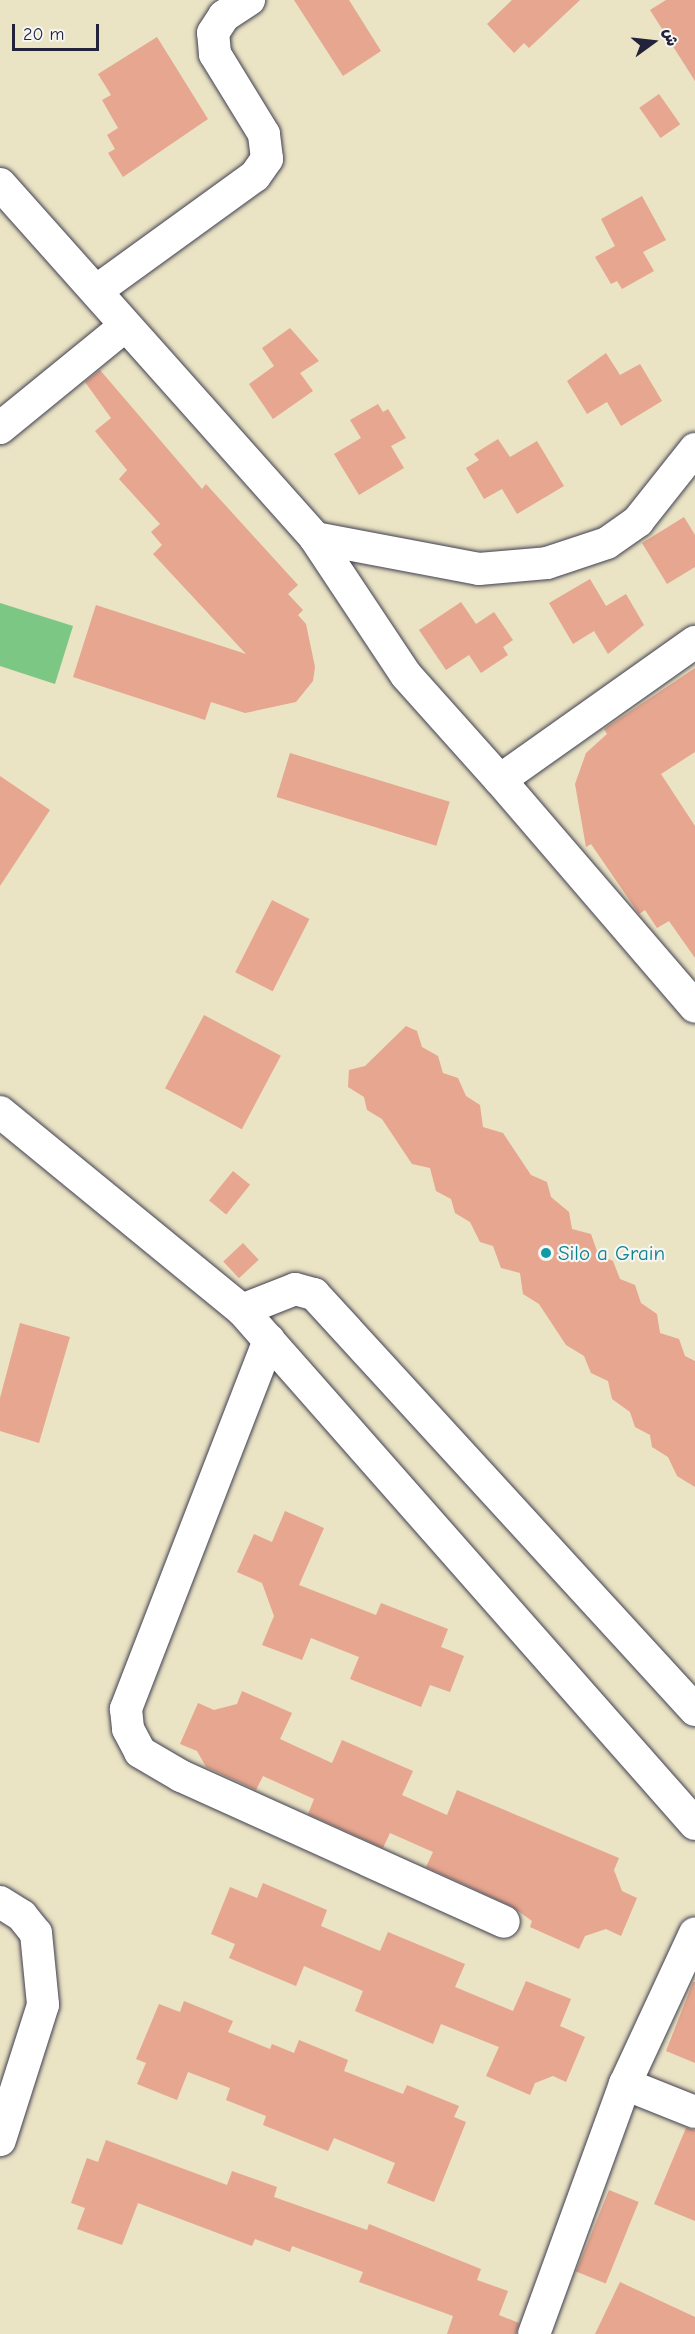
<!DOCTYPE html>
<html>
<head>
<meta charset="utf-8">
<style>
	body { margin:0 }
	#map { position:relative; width:695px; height:2334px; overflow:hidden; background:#eae3c4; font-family:"Comic Neue","Playpen Sans Arabic",sans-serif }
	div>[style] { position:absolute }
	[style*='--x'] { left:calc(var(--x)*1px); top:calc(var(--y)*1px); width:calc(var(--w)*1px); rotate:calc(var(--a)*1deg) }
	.green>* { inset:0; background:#7dc785 }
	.building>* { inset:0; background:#e6a68f; transform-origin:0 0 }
	.roads { filter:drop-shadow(0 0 2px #403f50) drop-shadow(0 0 2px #403f50) }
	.minor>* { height:32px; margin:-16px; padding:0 16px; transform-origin:16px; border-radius:16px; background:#fff }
	.dots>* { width:16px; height:16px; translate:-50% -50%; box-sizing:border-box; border:3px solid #f6f6f2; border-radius:50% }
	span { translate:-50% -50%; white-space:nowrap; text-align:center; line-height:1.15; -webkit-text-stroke:4.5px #f6f6f2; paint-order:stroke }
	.culture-label { font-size:21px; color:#0d838f }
	.left { translate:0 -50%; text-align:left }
	.north { position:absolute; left:623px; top:12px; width:60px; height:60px; -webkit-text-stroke:4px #f6f6f2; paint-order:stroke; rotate:75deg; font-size:16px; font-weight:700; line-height:24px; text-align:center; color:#22223b }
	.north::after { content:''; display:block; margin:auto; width:21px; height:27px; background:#22223b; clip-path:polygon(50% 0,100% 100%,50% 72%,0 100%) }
	.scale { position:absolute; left:12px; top:24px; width:87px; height:27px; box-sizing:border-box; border:3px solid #22223b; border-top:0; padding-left:8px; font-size:18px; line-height:21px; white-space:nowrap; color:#22223b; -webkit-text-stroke:4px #f6f6f2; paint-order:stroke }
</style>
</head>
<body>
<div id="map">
	<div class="green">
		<i style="clip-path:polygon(0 603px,73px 626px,55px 684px,0 666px)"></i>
	</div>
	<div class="building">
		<i style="clip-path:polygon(294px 0,349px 0,381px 51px,343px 76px)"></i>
		<i style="clip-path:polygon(512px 0,580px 0,529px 48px,524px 43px,514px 53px,487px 24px)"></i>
		<i style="clip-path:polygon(666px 0,695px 0,695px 81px,650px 10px)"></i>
		<i style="clip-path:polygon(157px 37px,208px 119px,123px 177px,108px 153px,115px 149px,107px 135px,118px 128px,102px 100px,111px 95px,98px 74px)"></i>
		<i style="left:659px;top:94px;width:37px;height:24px;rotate:55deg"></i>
		<i style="clip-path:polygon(642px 196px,666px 240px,643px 252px,654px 271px,622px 289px,617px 281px,611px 284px,595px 257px,615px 246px,601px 219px)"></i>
		<i style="clip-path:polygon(290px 328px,319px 361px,300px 373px,313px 391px,273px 419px,249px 384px,274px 366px,262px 348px)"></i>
		<i style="clip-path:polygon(606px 353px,620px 375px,640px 364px,662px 401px,621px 426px,607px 402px,587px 414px,567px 381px)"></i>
		<i style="clip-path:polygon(100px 370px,202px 489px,206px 484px,298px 585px,288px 594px,303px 610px,298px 615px,306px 624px,315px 667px,313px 681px,296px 702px,245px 713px,211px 702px,205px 720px,73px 677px,96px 605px,246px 654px,153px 554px,162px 545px,151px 532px,160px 524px,119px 479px,127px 470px,95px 431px,111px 418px,85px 382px)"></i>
		<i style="clip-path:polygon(378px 404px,383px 412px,388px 409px,406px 438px,391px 446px,404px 468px,359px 495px,334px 454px,361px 438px,350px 420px)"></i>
		<i style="clip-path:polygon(498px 439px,510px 457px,537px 441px,564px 486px,517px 514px,502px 489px,484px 499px,466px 468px,479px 460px,474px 454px)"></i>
		<i style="clip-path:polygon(684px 517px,695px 535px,695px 567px,667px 584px,642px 543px)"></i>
		<i style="clip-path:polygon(590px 579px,606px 606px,626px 594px,644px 625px,608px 654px,594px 631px,573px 644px,549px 603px)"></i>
		<i style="clip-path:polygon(461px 602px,476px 624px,494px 612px,513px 640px,503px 647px,508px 655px,481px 673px,469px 655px,446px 670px,419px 630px)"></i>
		<i style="clip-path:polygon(695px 668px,695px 752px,661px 774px,695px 826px,695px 958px,669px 921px,657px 928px,645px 910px,639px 914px,591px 844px,586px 847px,575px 784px,586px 753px,607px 734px,604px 729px)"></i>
		<i style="left:290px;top:753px;width:167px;height:46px;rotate:17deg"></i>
		<i style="clip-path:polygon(0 776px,50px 810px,0 886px)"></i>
		<i style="left:272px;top:900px;width:42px;height:81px;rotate:27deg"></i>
		<i style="left:204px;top:1015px;width:87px;height:83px;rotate:28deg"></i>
		<i style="clip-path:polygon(406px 1026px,417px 1031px,422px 1047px,438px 1056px,443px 1073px,458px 1078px,466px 1096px,480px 1105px,483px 1127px,503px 1133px,531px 1175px,547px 1182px,551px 1197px,569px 1212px,572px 1229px,591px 1234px,598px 1254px,613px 1261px,620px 1279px,635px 1285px,641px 1303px,657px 1314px,660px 1333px,679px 1339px,685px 1356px,695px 1361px,695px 1487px,677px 1476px,668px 1457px,652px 1447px,650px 1435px,635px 1427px,630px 1412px,612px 1399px,608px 1381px,591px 1373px,584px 1356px,566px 1345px,539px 1304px,523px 1294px,520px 1273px,501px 1268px,493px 1246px,480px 1242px,470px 1222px,455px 1213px,451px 1199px,436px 1191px,430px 1168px,412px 1164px,382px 1119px,367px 1110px,364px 1097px,348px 1087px,349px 1070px,365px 1066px)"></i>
		<i style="left:233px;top:1171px;width:22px;height:38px;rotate:39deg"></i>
		<i style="left:243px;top:1243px;width:23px;height:27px;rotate:47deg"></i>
		<i style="clip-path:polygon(20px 1323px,70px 1337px,39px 1443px,0 1431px,0 1398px)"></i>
		<i style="clip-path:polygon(285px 1511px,324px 1528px,299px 1585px,376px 1615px,381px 1603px,448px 1629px,441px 1647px,464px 1656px,450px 1692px,430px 1685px,421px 1707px,350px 1679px,359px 1657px,311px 1638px,302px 1660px,262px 1645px,274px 1616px,262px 1583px,237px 1572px,254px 1534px,272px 1542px)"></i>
		<i style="clip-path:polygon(242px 1691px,292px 1713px,280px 1739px,332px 1763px,342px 1740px,413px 1771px,402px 1795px,447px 1815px,457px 1790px,619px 1858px,614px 1870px,622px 1891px,637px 1898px,621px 1936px,606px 1929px,585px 1936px,579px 1949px,530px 1927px,532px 1921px,511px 1906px,426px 1867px,433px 1852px,390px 1833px,383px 1848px,308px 1814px,314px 1799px,263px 1776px,256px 1790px,206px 1767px,197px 1751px,180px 1744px,198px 1703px,214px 1710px,237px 1704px)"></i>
		<i style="clip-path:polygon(263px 1883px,327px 1910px,321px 1926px,380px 1951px,388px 1932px,465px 1964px,455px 1987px,513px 2011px,526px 1981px,571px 1999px,560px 2026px,585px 2037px,566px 2082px,553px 2076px,535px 2083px,530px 2095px,486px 2076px,499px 2047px,441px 2024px,433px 2044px,355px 2011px,363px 1991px,304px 1966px,296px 1986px,229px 1958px,235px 1944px,211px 1934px,230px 1887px,257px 1898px)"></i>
		<i style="clip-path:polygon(693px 1982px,695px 1982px,695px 2063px,666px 2051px)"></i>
		<i style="clip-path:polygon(184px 2001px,233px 2021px,228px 2032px,270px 2049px,272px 2044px,294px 2053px,299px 2040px,348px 2060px,344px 2071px,403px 2094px,407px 2085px,459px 2106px,454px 2117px,466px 2122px,434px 2202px,387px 2183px,395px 2163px,334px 2138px,328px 2151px,263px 2125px,266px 2116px,226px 2100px,230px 2088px,188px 2072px,177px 2100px,137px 2084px,146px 2063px,136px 2059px,159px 2004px,180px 2012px)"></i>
		<i style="clip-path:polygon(686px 2128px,695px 2130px,695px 2221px,654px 2204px)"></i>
		<i style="clip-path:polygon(106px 2140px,227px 2185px,232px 2171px,277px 2187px,274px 2197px,367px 2230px,369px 2224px,481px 2269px,477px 2280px,508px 2291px,499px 2315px,519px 2323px,516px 2334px,447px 2334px,453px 2316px,359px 2282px,363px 2272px,292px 2246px,290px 2252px,255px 2239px,252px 2246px,138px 2203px,122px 2245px,77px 2229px,85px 2208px,71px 2203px,87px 2158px,98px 2162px)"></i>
		<i style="left:609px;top:2190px;width:32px;height:88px;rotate:22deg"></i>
		<i style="clip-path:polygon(620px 2282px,695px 2317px,695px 2334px,595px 2334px)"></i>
	</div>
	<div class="roads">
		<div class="minor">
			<i style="--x:0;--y:184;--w:474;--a:48.3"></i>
			<i style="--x:315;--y:538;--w:164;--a:56.4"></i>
			<i style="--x:406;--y:675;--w:141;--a:48.2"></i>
			<i style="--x:500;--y:780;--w:239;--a:-35.3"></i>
			<i style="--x:96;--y:291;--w:196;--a:-35.9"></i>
			<i style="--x:255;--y:176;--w:21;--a:-55"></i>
			<i style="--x:267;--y:159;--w:25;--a:-97"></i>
			<i style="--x:264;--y:134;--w:94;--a:-121.5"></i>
			<i style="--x:215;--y:54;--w:21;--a:-95"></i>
			<i style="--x:213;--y:33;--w:20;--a:-57"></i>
			<i style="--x:224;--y:16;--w:30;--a:-33"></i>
			<i style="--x:0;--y:428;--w:160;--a:-39.2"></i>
			<i style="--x:315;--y:538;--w:167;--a:10.7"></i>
			<i style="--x:479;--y:569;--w:68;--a:-5"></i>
			<i style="--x:547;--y:563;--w:63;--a:-18.4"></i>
			<i style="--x:607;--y:543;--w:38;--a:-35"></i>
			<i style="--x:638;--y:521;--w:92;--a:-51.6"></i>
			<i style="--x:500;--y:780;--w:299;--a:49.3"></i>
			<i style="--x:0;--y:1112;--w:313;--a:39.3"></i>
			<i style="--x:242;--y:1310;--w:685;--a:48.61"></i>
			<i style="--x:242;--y:1310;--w:57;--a:-21.6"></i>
			<i style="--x:295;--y:1289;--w:20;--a:15"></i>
			<i style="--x:314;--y:1294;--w:564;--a:47.51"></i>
			<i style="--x:269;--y:1340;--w:396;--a:111.2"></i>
			<i style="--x:126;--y:1709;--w:20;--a:84"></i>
			<i style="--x:128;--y:1729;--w:26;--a:62"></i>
			<i style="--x:140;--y:1752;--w:48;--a:30.3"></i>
			<i style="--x:181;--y:1776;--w:354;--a:24.3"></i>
			<i style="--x:0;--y:1902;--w:26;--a:32"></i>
			<i style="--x:22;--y:1916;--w:22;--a:51"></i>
			<i style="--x:36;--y:1933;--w:72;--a:84.4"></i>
			<i style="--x:43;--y:2005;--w:142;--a:107.7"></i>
			<i style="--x:625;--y:2084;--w:166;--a:-65.1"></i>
			<i style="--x:534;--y:2334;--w:266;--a:-70"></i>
			<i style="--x:625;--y:2084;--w:75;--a:21.8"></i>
		</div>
	</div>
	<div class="dots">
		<i style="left:546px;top:1253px;background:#0f9aa8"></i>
	</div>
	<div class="culture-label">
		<span class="left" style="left:558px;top:1253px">Silo a Grain</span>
	</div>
	<div class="north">ش</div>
	<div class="scale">20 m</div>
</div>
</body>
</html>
